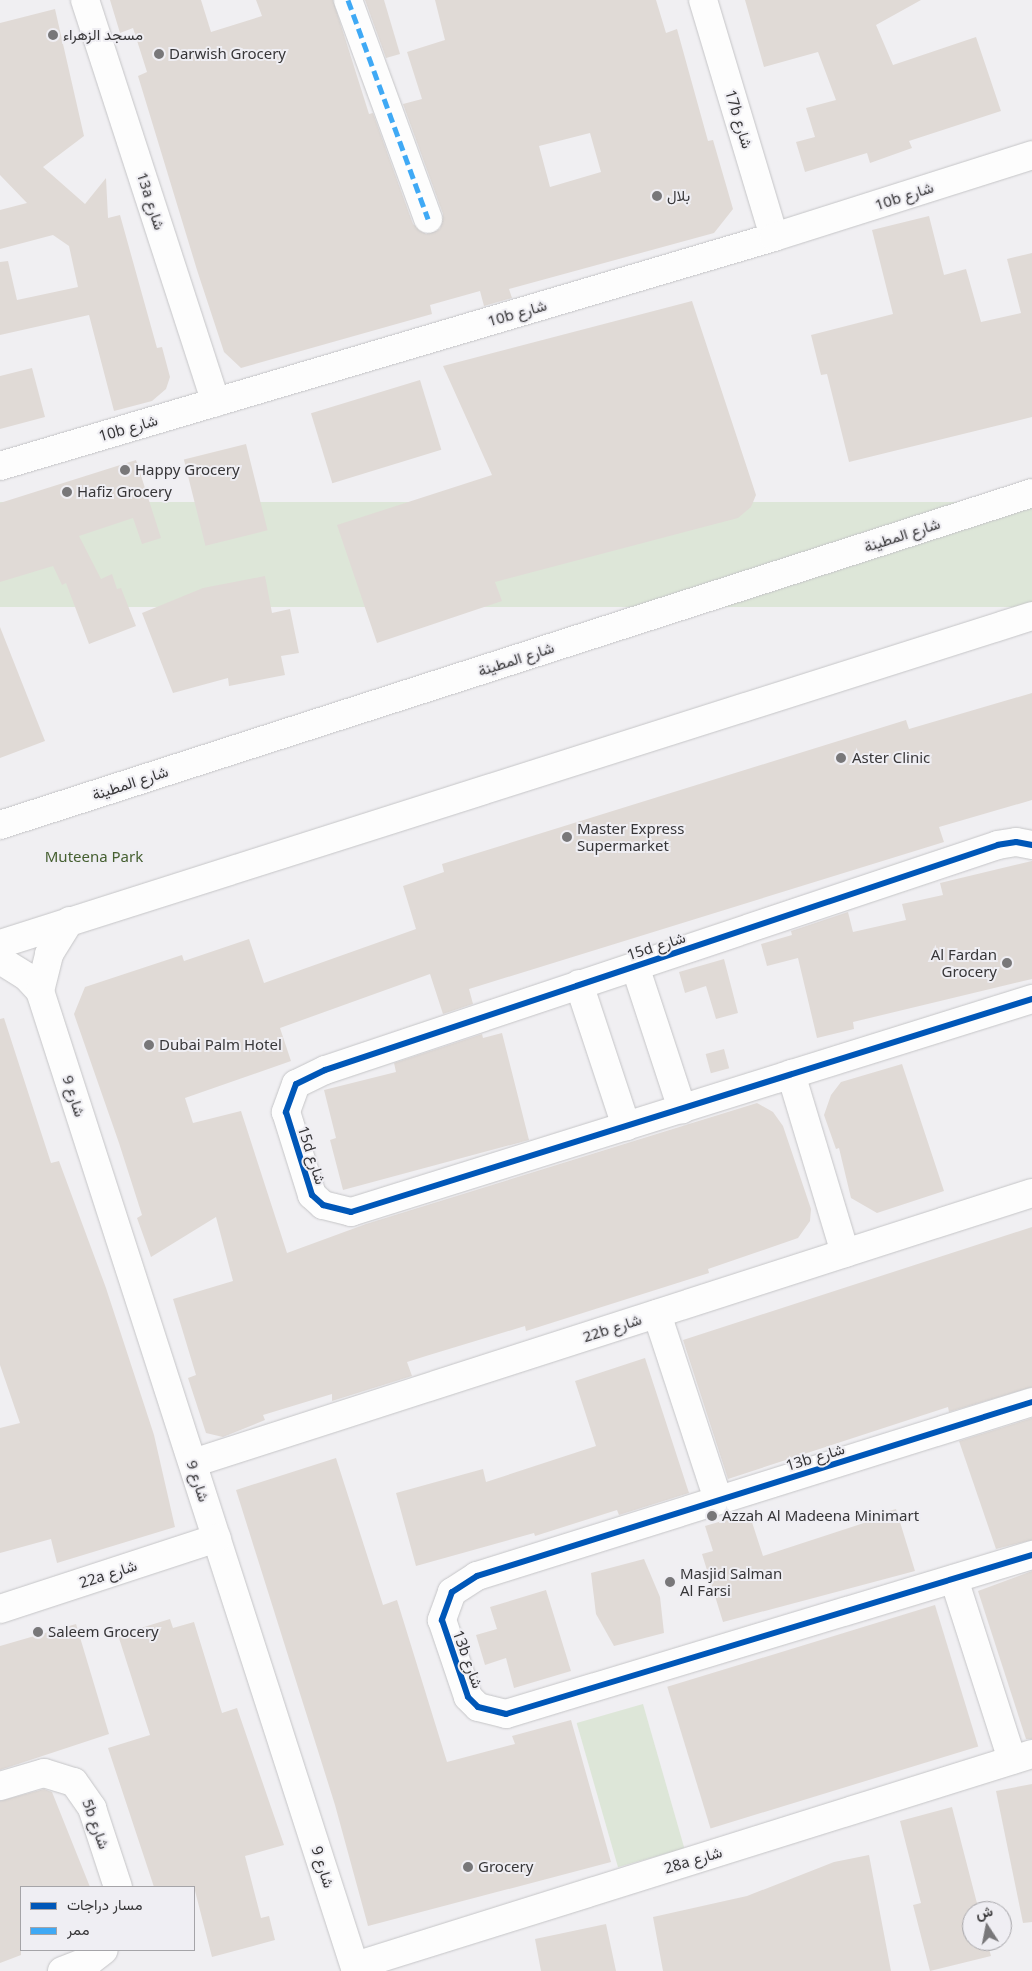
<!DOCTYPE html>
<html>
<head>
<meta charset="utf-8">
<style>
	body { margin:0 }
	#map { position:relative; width:1032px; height:1971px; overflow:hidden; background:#f0eff2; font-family:"Noto Sans",Vazirmatn,sans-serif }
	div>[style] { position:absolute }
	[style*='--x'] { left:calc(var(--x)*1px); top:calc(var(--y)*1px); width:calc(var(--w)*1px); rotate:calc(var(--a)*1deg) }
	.green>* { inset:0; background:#dde6d8; transform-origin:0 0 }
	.building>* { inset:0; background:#e0dad6; transform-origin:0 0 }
	.roads { filter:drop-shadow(0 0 1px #c5c5c7) drop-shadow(0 0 1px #c5c5c7) }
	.minor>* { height:28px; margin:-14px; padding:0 14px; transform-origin:14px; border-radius:14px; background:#fdfdfd }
	.quiet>* { height:5px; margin-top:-2.5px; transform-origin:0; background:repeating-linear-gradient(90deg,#3fa9f5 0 10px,transparent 0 15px) }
	.cycleway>* { height:6px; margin:-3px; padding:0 3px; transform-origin:3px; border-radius:3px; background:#0057b8 }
	.dots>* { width:14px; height:14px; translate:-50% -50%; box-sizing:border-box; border:2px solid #efeef3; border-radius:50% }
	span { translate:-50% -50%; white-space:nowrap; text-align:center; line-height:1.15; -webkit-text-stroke:4px #efeef3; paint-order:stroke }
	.poi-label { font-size:15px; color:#373638 }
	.left { translate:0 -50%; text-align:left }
	.right { translate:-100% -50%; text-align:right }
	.street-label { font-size:15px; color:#373638 }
	.park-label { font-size:15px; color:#455f30 }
	.legend { position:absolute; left:20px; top:1886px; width:175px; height:65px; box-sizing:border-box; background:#efeef3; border:1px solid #a5a4a8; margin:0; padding:6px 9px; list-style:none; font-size:15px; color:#373638 }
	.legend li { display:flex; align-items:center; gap:10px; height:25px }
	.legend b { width:25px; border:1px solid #a5a4a8 }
	.north { position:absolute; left:962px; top:1901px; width:50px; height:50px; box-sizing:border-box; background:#efeef3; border:1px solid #a5a4a8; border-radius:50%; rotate:349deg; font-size:14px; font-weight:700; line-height:20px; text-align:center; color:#373638 }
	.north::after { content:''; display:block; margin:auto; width:18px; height:22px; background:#787779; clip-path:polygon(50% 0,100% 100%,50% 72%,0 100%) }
</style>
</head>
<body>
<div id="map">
	<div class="green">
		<i style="left:1032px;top:502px;width:105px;height:1084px;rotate:90deg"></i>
		<i style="left:643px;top:1704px;width:150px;height:69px;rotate:74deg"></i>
	</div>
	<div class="building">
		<i style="clip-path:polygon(evenodd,110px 0,201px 0,211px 32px,262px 16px,256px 0,333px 0,369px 114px,373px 113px,413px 224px,426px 234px,440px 229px,443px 214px,403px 104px,422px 99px,407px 52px,445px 40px,435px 0,656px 0,666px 33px,677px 29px,708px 141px,713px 140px,733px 209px,714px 233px,509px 289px,512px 298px,484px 306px,480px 291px,430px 305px,432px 314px,241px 368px,224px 352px,197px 270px,138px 76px,147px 72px,133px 28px,120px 33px,110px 0,590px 133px,601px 172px,550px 187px,539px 146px,590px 133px)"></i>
		<i style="clip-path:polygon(365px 0,384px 0,400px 54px,386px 58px)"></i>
		<i style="clip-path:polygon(745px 0,921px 0,876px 25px,893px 65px,976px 37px,1001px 111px,909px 141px,912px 148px,870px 163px,867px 153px,805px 172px,796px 142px,815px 137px,806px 108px,836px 100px,818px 52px,764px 67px)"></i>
		<i style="clip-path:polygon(55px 9px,84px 136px,43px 167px,85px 204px,106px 178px,108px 218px,120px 215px,157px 348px,162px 347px,170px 377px,166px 389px,152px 401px,114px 411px,89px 315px,0 335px,0 262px,8px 261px,17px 300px,78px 287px,69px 246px,53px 235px,0 249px,0 210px,27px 203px,0 175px,0 23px)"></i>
		<i style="clip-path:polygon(929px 216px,944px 275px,966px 269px,981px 322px,1021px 313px,1007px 259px,1032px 253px,1032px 417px,849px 462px,827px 374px,821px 375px,811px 335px,893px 314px,872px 230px)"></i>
		<i style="clip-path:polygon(692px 301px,756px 495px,751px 507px,738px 518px,495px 582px,502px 601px,377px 643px,337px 525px,492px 475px,443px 366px)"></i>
		<i style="clip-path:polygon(32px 368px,45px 417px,0 429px,0 376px)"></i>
		<i style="left:420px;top:380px;width:73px;height:114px;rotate:73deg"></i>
		<i style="left:246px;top:444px;width:89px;height:64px;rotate:76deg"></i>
		<i style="clip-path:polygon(136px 460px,161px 538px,142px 544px,133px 518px,79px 536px,101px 579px,112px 574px,117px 589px,121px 588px,136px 626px,89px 644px,66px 583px,62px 585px,53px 566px,0 582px,0 503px)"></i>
		<i style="clip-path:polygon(265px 576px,272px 613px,290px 609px,299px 653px,281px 656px,285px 675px,229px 686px,228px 678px,173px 693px,142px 613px,203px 588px)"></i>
		<i style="clip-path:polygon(0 627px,45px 741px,0 758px)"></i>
		<i style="clip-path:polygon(1032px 693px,1032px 800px,939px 827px,944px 842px,469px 989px,473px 1004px,443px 1014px,430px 974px,280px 1028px,291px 1061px,185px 1098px,193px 1123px,241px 1111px,287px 1253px,366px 1224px,757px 1103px,773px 1112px,783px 1126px,811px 1209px,810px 1221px,798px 1238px,708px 1269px,709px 1273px,526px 1331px,525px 1326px,426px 1356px,407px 1362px,412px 1376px,332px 1401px,332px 1394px,263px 1415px,265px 1420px,223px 1437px,206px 1433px,188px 1378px,196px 1375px,173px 1299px,233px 1281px,216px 1217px,151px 1257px,137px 1218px,142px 1215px,119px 1143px,74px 1014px,85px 987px,182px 955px,184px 961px,249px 939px,264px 983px,416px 929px,403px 886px,444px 872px,442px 864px,906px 720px,909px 729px)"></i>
		<i style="clip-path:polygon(1032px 861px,1032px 979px,853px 1022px,854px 1029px,817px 1038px,798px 958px,767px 966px,761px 944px,792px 935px,791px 931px,848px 912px,853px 932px,906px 920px,902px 904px,943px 895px,940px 883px)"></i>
		<i style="clip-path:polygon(724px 959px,738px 1013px,716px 1019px,706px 986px,685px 993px,679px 972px)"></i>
		<i style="clip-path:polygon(4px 1018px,51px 1163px,59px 1161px,106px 1288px,154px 1435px,175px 1527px,57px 1563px,51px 1539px,0 1553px,0 1428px,20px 1423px,0 1365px,0 1019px)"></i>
		<i style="clip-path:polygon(502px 1033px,529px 1140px,343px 1190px,330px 1140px,336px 1138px,324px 1090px,396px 1072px,394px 1063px,482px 1034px,483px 1038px)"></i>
		<i style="left:724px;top:1049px;width:20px;height:19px;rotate:75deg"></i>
		<i style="clip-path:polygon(902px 1064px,944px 1191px,877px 1213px,851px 1198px,839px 1148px,836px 1149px,824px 1115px,831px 1095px,841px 1082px)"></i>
		<i style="clip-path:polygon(1032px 1227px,1032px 1387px,949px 1412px,948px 1407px,728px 1479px,683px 1340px)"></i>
		<i style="clip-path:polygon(645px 1358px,689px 1493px,619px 1515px,617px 1510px,535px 1536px,534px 1533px,416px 1566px,396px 1493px,483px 1469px,486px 1482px,596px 1446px,575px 1381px)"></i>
		<i style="clip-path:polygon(1032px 1418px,1032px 1540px,996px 1549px,959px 1441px)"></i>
		<i style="clip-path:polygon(336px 1458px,383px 1605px,397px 1600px,447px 1762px,515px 1744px,512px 1736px,571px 1720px,611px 1862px,368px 1926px,335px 1805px,236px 1490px)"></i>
		<i style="clip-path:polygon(896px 1509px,915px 1571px,723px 1622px,702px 1554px,713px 1551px,705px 1526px,749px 1513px,763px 1556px,867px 1522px,865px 1518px)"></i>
		<i style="clip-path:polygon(644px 1559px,660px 1597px,664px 1633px,614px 1646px,596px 1614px,591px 1573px)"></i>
		<i style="clip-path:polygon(1032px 1571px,1032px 1739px,1026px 1739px,978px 1591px)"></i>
		<i style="clip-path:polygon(546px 1590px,571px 1671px,514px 1688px,506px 1658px,485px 1665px,476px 1635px,497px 1629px,490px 1607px)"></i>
		<i style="left:935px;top:1605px;width:148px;height:280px;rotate:73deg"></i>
		<i style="clip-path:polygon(170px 1619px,173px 1628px,194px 1622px,222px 1713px,237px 1708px,284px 1845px,245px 1856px,261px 1918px,269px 1916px,275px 1940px,212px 1957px,194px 1887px,154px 1887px,108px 1748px,150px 1735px,118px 1635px)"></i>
		<i style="clip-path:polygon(76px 1624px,109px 1734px,0 1770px,0 1646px)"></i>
		<i style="clip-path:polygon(1032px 1784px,1032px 1922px,1023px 1923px,996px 1791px)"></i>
		<i style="clip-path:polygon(44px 1789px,52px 1792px,90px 1887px,21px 1887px,21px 1955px,0 1963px,0 1801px)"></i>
		<i style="clip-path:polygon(952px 1807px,979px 1911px,972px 1911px,972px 1941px,987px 1941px,991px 1956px,930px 1971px,913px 1905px,921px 1903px,900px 1821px)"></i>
		<i style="clip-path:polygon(869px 1855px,891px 1971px,663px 1971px,653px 1917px,747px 1896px,834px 1862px)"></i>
		<i style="clip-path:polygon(606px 1924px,616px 1971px,541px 1971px,535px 1939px)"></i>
	</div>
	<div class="roads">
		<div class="minor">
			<i style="--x:85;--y:0;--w:423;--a:72"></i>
			<i style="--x:348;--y:0;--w:233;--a:69.9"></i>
			<i style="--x:703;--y:0;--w:247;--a:73.3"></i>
			<i style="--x:0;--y:466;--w:807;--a:-16.48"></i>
			<i style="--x:774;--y:237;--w:271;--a:-17.6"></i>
			<i style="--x:0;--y:825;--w:1084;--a:-17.83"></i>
			<i style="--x:1032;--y:845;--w:16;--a:-169"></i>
			<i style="--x:1016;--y:842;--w:18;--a:171"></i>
			<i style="--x:998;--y:845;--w:710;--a:161.51"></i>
			<i style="--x:325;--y:1070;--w:32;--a:154"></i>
			<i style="--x:296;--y:1084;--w:30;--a:110"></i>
			<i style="--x:286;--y:1112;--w:87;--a:72.6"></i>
			<i style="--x:312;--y:1195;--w:15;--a:42"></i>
			<i style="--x:323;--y:1205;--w:29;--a:14"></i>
			<i style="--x:351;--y:1212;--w:714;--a:-17.37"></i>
			<i style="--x:0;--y:944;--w:1083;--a:-17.63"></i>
			<i style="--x:0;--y:960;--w:32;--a:32"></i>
			<i style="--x:27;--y:977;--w:19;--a:47"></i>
			<i style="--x:40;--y:991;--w:1030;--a:72.13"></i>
			<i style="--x:635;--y:966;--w:151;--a:71.8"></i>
			<i style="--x:579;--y:984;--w:150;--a:71.7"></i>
			<i style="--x:40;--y:991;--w:38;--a:-76"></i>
			<i style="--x:49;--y:954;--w:39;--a:-58"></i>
			<i style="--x:791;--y:1074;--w:187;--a:73.2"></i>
			<i style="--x:657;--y:1314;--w:196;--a:71.8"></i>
			<i style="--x:1032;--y:1402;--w:582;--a:162.59"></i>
			<i style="--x:477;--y:1576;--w:30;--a:147"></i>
			<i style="--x:452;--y:1592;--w:30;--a:110"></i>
			<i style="--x:442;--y:1620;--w:81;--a:71.3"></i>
			<i style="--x:468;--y:1697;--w:14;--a:45"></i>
			<i style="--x:478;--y:1707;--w:29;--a:14"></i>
			<i style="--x:506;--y:1714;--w:550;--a:-16.82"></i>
			<i style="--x:193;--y:1463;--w:881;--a:-17.84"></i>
			<i style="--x:954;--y:1579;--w:190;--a:72.2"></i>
			<i style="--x:0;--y:1609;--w:228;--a:-18.1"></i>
			<i style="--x:0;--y:1786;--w:46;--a:-16.5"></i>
			<i style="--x:44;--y:1773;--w:31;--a:17"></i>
			<i style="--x:74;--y:1782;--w:32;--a:55"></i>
			<i style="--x:92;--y:1808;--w:83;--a:71.8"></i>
			<i style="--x:355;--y:1966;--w:709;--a:-17.39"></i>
			<i style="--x:62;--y:1971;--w:31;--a:-21"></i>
			<i style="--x:91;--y:1960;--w:16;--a:-38"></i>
		</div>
	</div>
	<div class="quiet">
		<i style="--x:348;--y:0;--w:233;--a:69.9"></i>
	</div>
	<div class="cycleway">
		<i style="--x:1032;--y:845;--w:16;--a:-169"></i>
		<i style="--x:1016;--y:842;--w:18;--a:171"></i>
		<i style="--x:998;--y:845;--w:710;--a:161.51"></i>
		<i style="--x:325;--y:1070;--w:32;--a:154"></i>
		<i style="--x:296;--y:1084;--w:30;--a:110"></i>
		<i style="--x:286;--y:1112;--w:87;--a:72.6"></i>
		<i style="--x:312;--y:1195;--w:15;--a:42"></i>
		<i style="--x:323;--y:1205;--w:29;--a:14"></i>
		<i style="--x:351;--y:1212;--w:714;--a:-17.37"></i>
		<i style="--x:1032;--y:1402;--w:582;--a:162.59"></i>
		<i style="--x:477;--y:1576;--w:30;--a:147"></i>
		<i style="--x:452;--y:1592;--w:30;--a:110"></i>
		<i style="--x:442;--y:1620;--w:81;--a:71.3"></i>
		<i style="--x:468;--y:1697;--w:14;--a:45"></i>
		<i style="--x:478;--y:1707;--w:29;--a:14"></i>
		<i style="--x:506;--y:1714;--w:550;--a:-16.82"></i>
	</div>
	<div class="dots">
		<i style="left:53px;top:35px;background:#787779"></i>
		<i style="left:159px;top:54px;background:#787779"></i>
		<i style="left:657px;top:196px;background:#787779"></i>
		<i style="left:125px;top:470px;background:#787779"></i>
		<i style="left:67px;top:492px;background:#787779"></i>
		<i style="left:841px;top:758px;background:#787779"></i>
		<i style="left:567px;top:837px;background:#787779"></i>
		<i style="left:1007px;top:963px;background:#787779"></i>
		<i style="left:149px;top:1045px;background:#787779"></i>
		<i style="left:712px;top:1516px;background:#787779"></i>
		<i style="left:670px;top:1582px;background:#787779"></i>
		<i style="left:38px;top:1632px;background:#787779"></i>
		<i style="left:468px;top:1867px;background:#787779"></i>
	</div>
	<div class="poi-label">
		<span class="left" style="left:63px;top:35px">مسجد الزهراء</span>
		<span class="left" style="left:169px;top:54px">Darwish Grocery</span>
		<span class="left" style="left:667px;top:196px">بلال</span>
		<span class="left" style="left:135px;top:470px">Happy Grocery</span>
		<span class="left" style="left:77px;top:492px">Hafiz Grocery</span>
		<span class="left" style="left:852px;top:758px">Aster Clinic</span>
		<span class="left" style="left:577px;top:837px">Master Express<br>Supermarket</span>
		<span class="right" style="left:997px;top:963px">Al Fardan<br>Grocery</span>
		<span class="left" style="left:159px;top:1045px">Dubai Palm Hotel</span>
		<span class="left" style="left:722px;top:1516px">Azzah Al Madeena Minimart</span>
		<span class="left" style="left:680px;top:1582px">Masjid Salman<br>Al Farsi</span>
		<span class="left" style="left:48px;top:1632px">Saleem Grocery</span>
		<span class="left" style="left:478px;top:1867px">Grocery</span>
	</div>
	<div class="street-label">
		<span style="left:739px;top:119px;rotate:73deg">17b شارع</span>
		<span style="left:904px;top:196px;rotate:-18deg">10b شارع</span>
		<span style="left:151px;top:201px;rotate:72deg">13a شارع</span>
		<span style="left:517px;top:313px;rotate:-16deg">10b شارع</span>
		<span style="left:128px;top:428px;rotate:-16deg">10b شارع</span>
		<span style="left:902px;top:535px;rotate:-18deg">شارع المطينة</span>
		<span style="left:516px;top:659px;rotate:-18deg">شارع المطينة</span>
		<span style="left:130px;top:783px;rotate:-18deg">شارع المطينة</span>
		<span style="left:656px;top:946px;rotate:-18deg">15d شارع</span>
		<span style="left:74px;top:1096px;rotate:72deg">شارع 9</span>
		<span style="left:312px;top:1155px;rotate:72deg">15d شارع</span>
		<span style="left:612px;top:1328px;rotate:-18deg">22b شارع</span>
		<span style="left:815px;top:1457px;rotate:-17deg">13b شارع</span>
		<span style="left:198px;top:1481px;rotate:72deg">شارع 9</span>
		<span style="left:108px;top:1574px;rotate:-18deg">22a شارع</span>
		<span style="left:468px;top:1659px;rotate:70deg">13b شارع</span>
		<span style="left:96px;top:1824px;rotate:70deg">5b شارع</span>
		<span style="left:693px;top:1860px;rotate:-17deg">28a شارع</span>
		<span style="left:323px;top:1867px;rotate:72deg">شارع 9</span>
	</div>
	<div class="park-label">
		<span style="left:94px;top:857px">Muteena Park</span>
	</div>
	<ul class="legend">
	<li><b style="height:6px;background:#0057b8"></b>مسار دراجات</li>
	<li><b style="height:6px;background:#3fa9f5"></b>ممر</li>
	</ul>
	<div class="north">ش</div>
</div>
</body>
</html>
